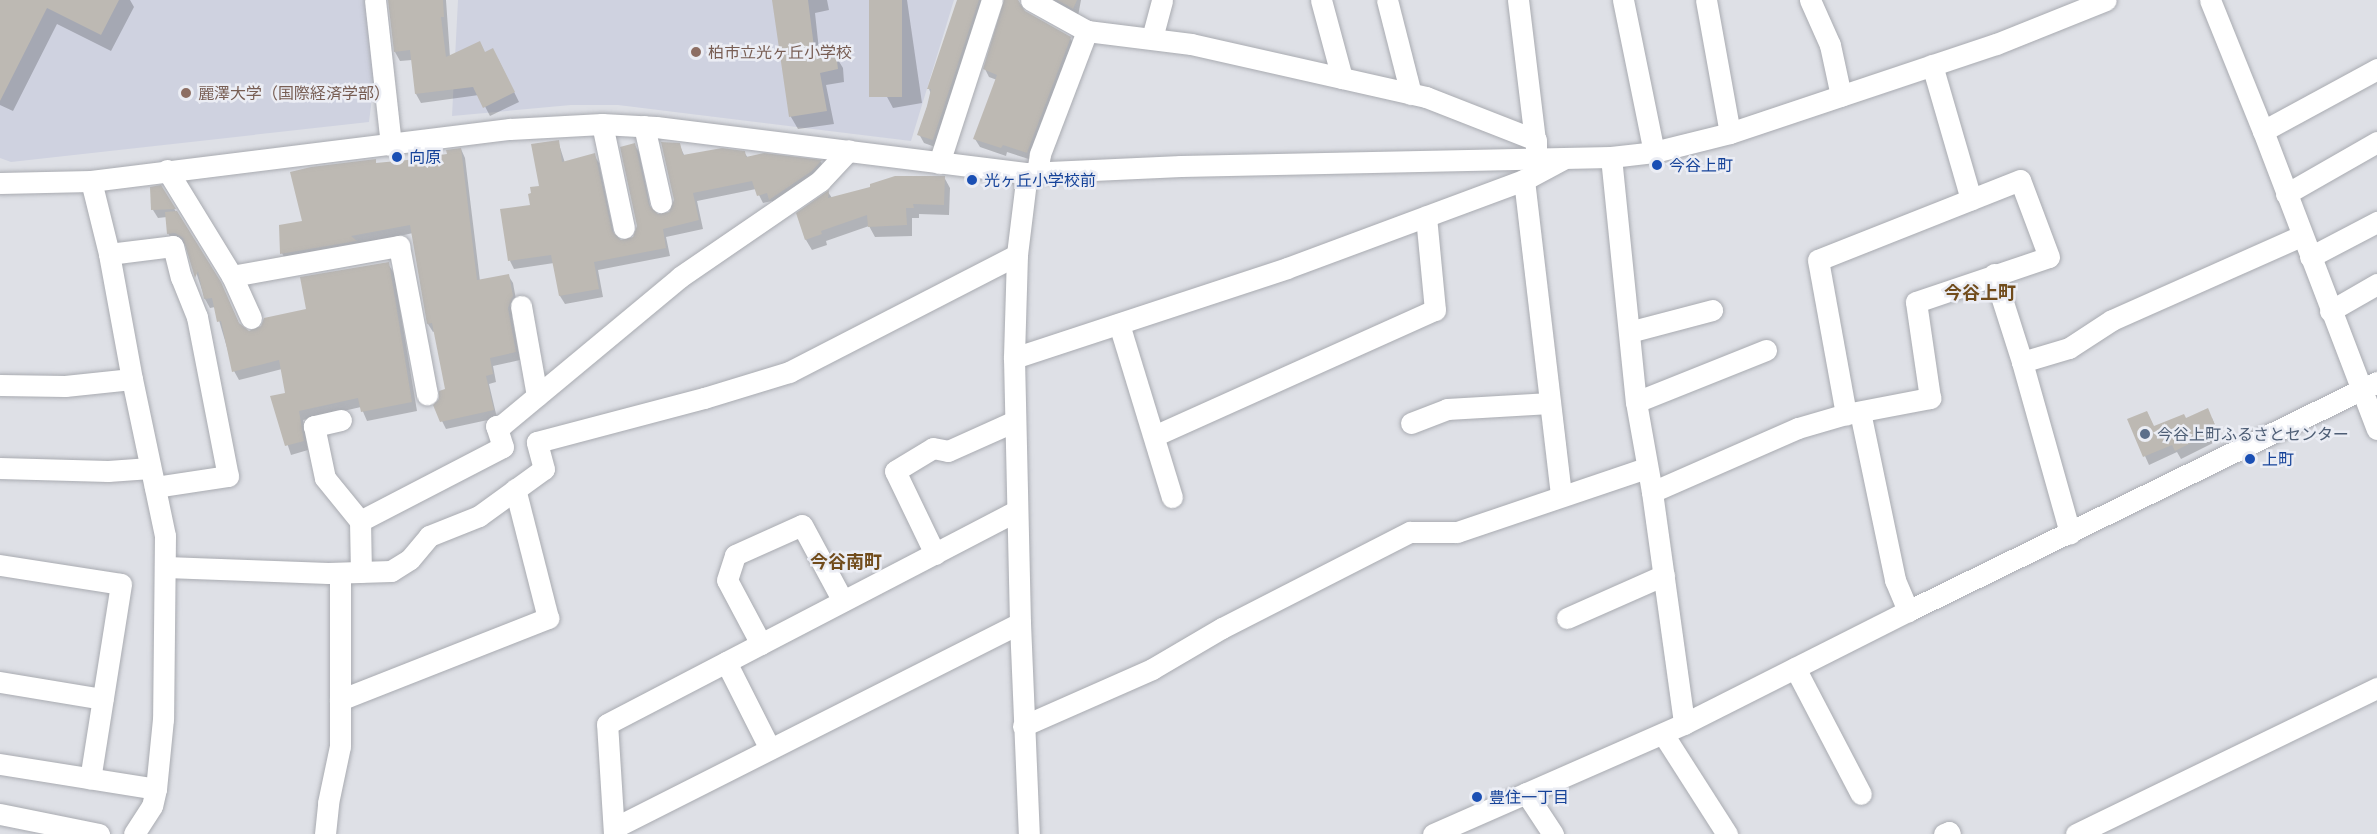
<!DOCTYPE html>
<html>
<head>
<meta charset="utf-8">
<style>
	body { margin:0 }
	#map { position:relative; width:2377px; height:834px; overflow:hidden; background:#dee0e6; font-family:"Noto Sans","Noto Sans JP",sans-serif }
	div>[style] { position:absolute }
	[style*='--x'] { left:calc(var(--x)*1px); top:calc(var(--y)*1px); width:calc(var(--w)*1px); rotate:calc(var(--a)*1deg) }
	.built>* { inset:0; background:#cfd2e0 }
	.shadow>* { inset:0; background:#0003 }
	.building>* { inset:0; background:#bdb9b3; transform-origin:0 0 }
	.roads { filter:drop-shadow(0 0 2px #a9abb1) drop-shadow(0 0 2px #a9abb1) }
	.minor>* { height:21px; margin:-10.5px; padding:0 10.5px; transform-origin:10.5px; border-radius:10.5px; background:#fff }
	.dots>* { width:16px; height:16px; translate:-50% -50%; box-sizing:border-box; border:3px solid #ebedf4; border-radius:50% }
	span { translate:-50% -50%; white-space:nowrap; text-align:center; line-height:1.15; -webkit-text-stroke:5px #ebedf4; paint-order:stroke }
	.education-label { font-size:16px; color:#785e54 }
	.left { translate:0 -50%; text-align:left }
	.transit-label { font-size:16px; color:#164399 }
	.service-label { font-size:16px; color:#4e5e75 }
	.neighbourhood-label { font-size:18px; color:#714c1c; font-weight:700 }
</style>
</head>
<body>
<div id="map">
	<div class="built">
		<i style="clip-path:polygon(0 0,368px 0,376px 65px,369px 122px,11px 162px,0 158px)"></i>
		<i style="clip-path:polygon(458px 0,954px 0,911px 141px,618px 105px,571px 105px,452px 116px)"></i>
	</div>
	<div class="shadow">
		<i style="clip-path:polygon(0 0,130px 0,134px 7px,111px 51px,57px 24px,13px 111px,0 105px)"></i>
		<i style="clip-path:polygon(389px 0,446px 0,450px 57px,485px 54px,498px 59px,519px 102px,490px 116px,479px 95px,421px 103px,416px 94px,412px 60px,400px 61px,395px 52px)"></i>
		<i style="clip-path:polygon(773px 0,827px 0,829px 10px,815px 13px,819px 50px,829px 56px,835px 55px,843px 68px,844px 82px,826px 85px,834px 124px,798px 129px,791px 117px)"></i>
		<i style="clip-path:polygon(870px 0,907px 0,922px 103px,893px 108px,886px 95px)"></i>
		<i style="clip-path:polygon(958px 0,989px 0,938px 148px,924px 143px,919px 134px,931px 94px,929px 89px)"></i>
		<i style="clip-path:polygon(1005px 0,1018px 0,1023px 11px,1070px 38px,1075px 46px,1032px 160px,1007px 152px,1006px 156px,980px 147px,975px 139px,997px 80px,989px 77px,985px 69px)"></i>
		<i style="clip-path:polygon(1049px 0,1081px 0,1078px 16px)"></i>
		<i style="clip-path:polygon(558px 141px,565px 163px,594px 155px,599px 163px,615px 239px,626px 242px,634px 238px,638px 226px,634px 144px,639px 152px,651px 210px,657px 216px,670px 213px,675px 200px,679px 144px,685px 157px,744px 152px,748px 158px,764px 155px,821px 162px,825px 170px,775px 207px,772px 201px,763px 203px,756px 189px,697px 201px,703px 229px,666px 237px,670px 256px,598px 270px,603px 297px,565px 304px,560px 296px,554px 263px,514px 269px,510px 261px)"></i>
		<i style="clip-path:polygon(461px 149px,465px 158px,480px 281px,508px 275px,513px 283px,517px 305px,512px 317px,520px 360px,493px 366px,496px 382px,489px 384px,497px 418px,446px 429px,442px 421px,447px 390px,435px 331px,433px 332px,428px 324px,413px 233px,286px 261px,282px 253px,303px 222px,375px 160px,377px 165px,449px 156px)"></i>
		<i style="clip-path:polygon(944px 177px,950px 188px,949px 215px,919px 214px,919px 218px,912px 218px,912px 236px,875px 237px,869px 226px,826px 241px,827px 245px,812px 250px,806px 240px,798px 214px,828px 192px,832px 198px)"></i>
		<i style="clip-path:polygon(161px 187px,225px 293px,240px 326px,249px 332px,308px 311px,388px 264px,394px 273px,417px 411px,367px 421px,361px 407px,303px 420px,308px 450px,291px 455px,272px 397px,287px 394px,282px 369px,239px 380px,234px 371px,215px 307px,210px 308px,205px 299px,188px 248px,182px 242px,173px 242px,168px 233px,167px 217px,158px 218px,153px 210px)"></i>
		<i style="clip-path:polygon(2147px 412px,2154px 428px,2186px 419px,2212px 418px,2221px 439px,2181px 459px,2177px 452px,2149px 465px,2129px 420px)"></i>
	</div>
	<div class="building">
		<i style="clip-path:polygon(0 0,119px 0,101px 35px,47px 8px,0 101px)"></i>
		<i style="clip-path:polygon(388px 0,443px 0,444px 17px,441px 17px,446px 57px,480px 41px,485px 52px,493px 48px,515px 92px,483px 108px,473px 87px,415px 94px,410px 50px,394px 52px)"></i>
		<i style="clip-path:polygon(772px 0,808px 0,814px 47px,819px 46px,819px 52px,827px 50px,827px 54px,836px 53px,838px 69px,820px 73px,827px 111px,789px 117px)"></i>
		<i style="left:869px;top:0;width:33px;height:97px"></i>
		<i style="clip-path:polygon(957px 0,979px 0,933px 140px,917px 135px,927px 106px,931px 89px,927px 89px)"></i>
		<i style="clip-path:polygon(1004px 0,1018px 0,1025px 11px,1071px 37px,1027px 153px,1003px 145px,1001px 148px,973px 139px,997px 75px,983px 69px)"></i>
		<i style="clip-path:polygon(1057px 0,1077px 0,1073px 9px)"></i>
		<i style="clip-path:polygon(559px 140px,562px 162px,595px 153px,612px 231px,621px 240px,633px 237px,637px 226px,620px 147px,635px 143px,649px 205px,658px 214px,669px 212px,674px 200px,661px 142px,680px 143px,683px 155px,722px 148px,745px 151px,746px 157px,764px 153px,822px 160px,812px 171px,769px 200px,767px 193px,757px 196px,752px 181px,693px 193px,699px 220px,663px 229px,666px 248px,594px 262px,599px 289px,559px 296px,551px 255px,508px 261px,500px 209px,530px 205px,528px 194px,531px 193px,530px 187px,539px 186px,531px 144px)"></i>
		<i style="clip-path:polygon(461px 148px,477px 280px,509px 274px,513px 296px,508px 308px,516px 352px,490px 358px,493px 374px,486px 376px,494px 410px,440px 422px,433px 405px,439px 399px,439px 391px,445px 389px,432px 323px,427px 324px,410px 225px,351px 236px,357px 241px,280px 254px,279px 225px,302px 221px,290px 172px,311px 167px,376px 159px,376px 163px,407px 160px,447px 154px,446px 150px)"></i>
		<i style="clip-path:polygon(895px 176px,945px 176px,944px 205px,913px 204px,914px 208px,906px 208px,907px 225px,868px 227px,867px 215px,821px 231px,822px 234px,805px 240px,796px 213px,829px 190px,828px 198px,870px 187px,870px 184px)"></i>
		<i style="clip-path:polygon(161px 185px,176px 209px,151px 210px,150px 187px)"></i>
		<i style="clip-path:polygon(177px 211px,221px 282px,239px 323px,249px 331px,261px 326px,264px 318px,306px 309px,300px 277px,389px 262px,412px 402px,361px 412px,358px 398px,299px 411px,304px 441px,285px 446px,270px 396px,285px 393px,279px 360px,232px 372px,221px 321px,217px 322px,212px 298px,204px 299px,198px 271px,195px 278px,183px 238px,175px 233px,167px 234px,165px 212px)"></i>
		<i style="clip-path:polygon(2208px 408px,2217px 430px,2175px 451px,2172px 445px,2143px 457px,2127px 419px,2147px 411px,2154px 426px,2184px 414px,2186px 418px)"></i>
	</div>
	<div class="roads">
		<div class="minor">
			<i style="--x:375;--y:0;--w:146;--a:83.7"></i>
			<i style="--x:1031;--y:0;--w:64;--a:29"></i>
			<i style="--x:1087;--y:31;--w:105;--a:7.1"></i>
			<i style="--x:1191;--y:44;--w:241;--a:12.7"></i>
			<i style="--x:1426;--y:97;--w:118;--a:21.4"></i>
			<i style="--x:1536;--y:140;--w:17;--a:90"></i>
			<i style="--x:1321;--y:0;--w:81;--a:74.9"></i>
			<i style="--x:1387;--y:0;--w:97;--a:75.7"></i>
			<i style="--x:1518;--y:0;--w:141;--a:83.1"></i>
			<i style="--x:1623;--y:0;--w:155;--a:78.5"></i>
			<i style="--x:1706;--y:0;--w:135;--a:79.8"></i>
			<i style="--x:1810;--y:0;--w:49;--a:66"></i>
			<i style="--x:1830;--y:45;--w:52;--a:77.8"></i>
			<i style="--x:2210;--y:0;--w:141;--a:68"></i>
			<i style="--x:2263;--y:131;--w:319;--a:69.1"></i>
			<i style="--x:1152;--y:38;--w:39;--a:-75"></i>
			<i style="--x:1932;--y:65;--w:140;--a:73.8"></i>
			<i style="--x:602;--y:124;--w:106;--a:78.1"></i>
			<i style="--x:644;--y:126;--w:78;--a:77.4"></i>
			<i style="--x:2263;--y:131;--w:130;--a:-28.5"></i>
			<i style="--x:1611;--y:157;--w:246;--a:84.2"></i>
			<i style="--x:1636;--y:402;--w:91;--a:79.9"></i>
			<i style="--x:1652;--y:492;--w:234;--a:82.1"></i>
			<i style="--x:939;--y:163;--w:171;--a:-72"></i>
			<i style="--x:167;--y:170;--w:124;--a:58.5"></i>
			<i style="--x:232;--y:276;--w:46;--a:65.7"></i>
			<i style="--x:1027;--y:173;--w:83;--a:97"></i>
			<i style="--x:1017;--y:255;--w:103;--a:91.7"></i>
			<i style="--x:1014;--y:358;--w:265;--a:88.7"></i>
			<i style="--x:1020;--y:623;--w:211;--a:87.6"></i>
			<i style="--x:1037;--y:173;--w:19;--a:-81"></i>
			<i style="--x:1040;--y:154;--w:132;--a:-69.1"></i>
			<i style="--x:1524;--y:180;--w:318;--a:83.3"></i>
			<i style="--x:91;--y:181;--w:75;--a:76.1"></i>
			<i style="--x:109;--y:254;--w:127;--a:79.6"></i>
			<i style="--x:132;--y:379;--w:160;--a:78.1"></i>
			<i style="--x:165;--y:536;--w:183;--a:90.6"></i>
			<i style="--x:163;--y:719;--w:70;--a:95.7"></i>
			<i style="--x:156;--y:789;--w:17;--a:103"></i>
			<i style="--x:152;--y:806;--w:33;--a:123"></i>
			<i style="--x:0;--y:183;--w:91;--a:-1.3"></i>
			<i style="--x:91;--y:181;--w:422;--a:-7.1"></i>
			<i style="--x:510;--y:129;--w:92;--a:-3.1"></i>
			<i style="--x:602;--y:124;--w:54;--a:3.2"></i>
			<i style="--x:656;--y:127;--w:374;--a:7.1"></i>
			<i style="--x:1027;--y:173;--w:154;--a:-2.6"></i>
			<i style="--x:1181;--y:166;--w:430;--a:-1.2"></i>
			<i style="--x:1611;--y:157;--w:43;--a:-6.6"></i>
			<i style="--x:1654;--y:152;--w:78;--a:-14"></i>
			<i style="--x:1730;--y:133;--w:280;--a:-18.5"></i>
			<i style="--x:1996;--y:44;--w:118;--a:-21.8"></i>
			<i style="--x:2286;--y:194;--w:105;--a:-29.7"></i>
			<i style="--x:109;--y:254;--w:64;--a:-7.1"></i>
			<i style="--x:173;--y:246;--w:32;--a:76"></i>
			<i style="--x:181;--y:277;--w:43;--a:68.2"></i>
			<i style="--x:197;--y:317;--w:162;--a:79"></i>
			<i style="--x:228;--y:476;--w:74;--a:171.4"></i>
			<i style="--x:2310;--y:257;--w:76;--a:-27.6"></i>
			<i style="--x:1994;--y:274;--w:92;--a:72.3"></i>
			<i style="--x:2022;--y:362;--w:178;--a:74.3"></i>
			<i style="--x:232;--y:276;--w:170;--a:-10.2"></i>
			<i style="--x:399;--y:246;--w:151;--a:79.3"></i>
			<i style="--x:521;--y:306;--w:91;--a:79.9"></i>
			<i style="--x:2330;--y:311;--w:54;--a:-29.9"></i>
			<i style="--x:1119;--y:324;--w:181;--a:73"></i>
			<i style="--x:1629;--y:332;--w:86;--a:-14.8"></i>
			<i style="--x:1014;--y:358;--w:287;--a:-18.2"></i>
			<i style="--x:1287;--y:268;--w:253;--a:-20.4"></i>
			<i style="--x:1524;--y:180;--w:44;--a:-28.3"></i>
			<i style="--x:2022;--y:362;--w:49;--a:-16.6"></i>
			<i style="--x:2069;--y:348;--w:51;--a:-33.1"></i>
			<i style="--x:2112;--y:320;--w:207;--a:-24"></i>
			<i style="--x:0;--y:385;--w:65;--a:0.9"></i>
			<i style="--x:65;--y:386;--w:67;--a:-6"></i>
			<i style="--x:1636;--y:402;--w:140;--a:-21.8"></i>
			<i style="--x:1860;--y:412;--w:172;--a:78.2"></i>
			<i style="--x:1895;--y:580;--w:34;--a:67"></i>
			<i style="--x:341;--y:420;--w:28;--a:167"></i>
			<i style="--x:314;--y:426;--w:53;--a:78.1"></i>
			<i style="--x:325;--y:478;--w:55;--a:50.9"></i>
			<i style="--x:360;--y:521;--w:51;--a:88.9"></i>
			<i style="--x:1411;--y:423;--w:39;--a:-21"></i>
			<i style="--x:1447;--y:409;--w:103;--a:-3.3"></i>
			<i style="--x:1154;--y:436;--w:308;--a:-24.2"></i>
			<i style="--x:1435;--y:310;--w:94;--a:-95.5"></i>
			<i style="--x:0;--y:468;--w:108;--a:1.6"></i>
			<i style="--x:108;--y:471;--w:42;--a:-4.1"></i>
			<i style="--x:1652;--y:492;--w:159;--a:-23.7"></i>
			<i style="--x:1798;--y:428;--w:50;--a:-16.3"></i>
			<i style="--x:1846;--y:414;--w:86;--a:-10.8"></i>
			<i style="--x:1930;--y:398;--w:97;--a:-98.3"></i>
			<i style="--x:1916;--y:302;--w:140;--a:-18.7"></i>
			<i style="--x:2049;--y:257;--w:82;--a:-110.6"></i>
			<i style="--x:2020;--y:180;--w:217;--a:158.4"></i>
			<i style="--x:1818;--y:260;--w:157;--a:79.7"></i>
			<i style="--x:360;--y:521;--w:161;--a:-27.4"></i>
			<i style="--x:503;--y:447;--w:22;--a:-108"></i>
			<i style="--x:496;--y:426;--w:6;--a:-9"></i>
			<i style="--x:502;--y:425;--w:231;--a:-39.7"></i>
			<i style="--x:680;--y:277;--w:170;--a:-34.4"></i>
			<i style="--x:820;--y:181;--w:42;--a:-46.9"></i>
			<i style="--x:935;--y:554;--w:92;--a:-115.7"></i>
			<i style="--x:895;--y:471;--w:44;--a:-31.2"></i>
			<i style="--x:933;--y:448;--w:15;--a:11"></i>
			<i style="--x:948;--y:451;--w:73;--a:-24.1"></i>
			<i style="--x:0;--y:565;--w:122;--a:8.9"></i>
			<i style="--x:121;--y:584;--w:197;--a:99"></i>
			<i style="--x:166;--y:567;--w:162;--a:2.1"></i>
			<i style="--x:328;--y:573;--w:63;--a:-1.8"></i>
			<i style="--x:391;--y:571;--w:22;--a:-32"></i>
			<i style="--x:410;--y:559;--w:30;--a:-50"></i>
			<i style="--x:429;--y:536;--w:54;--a:-21.8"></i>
			<i style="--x:479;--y:516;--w:80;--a:-35.9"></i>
			<i style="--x:544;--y:469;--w:28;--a:-105"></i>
			<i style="--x:537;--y:442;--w:173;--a:-14.8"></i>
			<i style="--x:704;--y:398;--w:89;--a:-17"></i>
			<i style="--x:789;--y:372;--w:256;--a:-27.2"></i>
			<i style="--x:1567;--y:618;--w:106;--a:-23.9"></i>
			<i style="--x:761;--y:644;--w:72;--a:-118"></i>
			<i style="--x:727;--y:580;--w:26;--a:-72"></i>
			<i style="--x:735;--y:555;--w:73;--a:-24.1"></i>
			<i style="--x:802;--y:525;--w:86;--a:61.7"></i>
			<i style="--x:726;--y:662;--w:97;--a:63.2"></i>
			<i style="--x:1795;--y:668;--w:142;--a:62.4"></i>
			<i style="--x:0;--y:682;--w:104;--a:9.4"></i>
			<i style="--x:340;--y:700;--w:224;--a:-21.5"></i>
			<i style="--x:548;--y:618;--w:133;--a:-104.3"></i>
			<i style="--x:1023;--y:726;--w:141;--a:-23.8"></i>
			<i style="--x:1152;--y:669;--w:81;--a:-30.4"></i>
			<i style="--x:1222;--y:628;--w:211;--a:-27.1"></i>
			<i style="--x:1410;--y:532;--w:47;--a:0"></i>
			<i style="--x:1457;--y:532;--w:200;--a:-18.7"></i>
			<i style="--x:1663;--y:734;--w:119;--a:57.4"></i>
			<i style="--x:0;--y:764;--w:158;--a:9.1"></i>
			<i style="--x:1526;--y:793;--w:49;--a:56.6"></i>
			<i style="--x:0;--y:814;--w:101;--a:11.4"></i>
			<i style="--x:614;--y:828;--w:455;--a:-26.8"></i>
			<i style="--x:325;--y:834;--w:31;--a:-84"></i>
			<i style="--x:328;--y:803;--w:58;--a:-78.1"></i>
			<i style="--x:340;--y:746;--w:173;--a:-90"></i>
			<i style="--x:614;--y:834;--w:110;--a:-93.6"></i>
			<i style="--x:607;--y:724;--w:461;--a:-27.5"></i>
			<i style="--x:1433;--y:834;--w:274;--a:-23.7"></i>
			<i style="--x:1684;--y:724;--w:251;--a:-26.8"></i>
			<i style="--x:1908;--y:611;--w:522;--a:-26.03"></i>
			<i style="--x:1944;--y:834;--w:5;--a:-22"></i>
			<i style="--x:1949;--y:832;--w:2;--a:63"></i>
			<i style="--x:2076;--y:834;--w:335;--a:-25.9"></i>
		</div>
	</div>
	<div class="dots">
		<i style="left:696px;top:52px;background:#8d6e63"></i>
		<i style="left:186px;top:93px;background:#8d6e63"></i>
		<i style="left:397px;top:157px;background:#1a4fb4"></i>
		<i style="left:1657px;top:165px;background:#1a4fb4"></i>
		<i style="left:972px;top:180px;background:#1a4fb4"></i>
		<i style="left:2145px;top:434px;background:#5c6f8a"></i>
		<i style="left:2250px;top:459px;background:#1a4fb4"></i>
		<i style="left:1477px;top:797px;background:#1a4fb4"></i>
	</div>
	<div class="education-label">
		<span class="left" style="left:708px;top:52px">柏市立光ヶ丘小学校</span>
		<span class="left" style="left:198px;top:93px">麗澤大学（国際経済学部）</span>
	</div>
	<div class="transit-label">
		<span class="left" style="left:409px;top:157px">向原</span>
		<span class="left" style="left:1669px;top:165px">今谷上町</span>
		<span class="left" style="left:984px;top:180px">光ヶ丘小学校前</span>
		<span class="left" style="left:2262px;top:459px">上町</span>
		<span class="left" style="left:1489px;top:797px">豊住一丁目</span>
	</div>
	<div class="service-label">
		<span class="left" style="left:2157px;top:434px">今谷上町ふるさとセンター</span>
	</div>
	<div class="neighbourhood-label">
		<span style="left:1980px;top:292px">今谷上町</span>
		<span style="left:846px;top:561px">今谷南町</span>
	</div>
</div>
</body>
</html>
